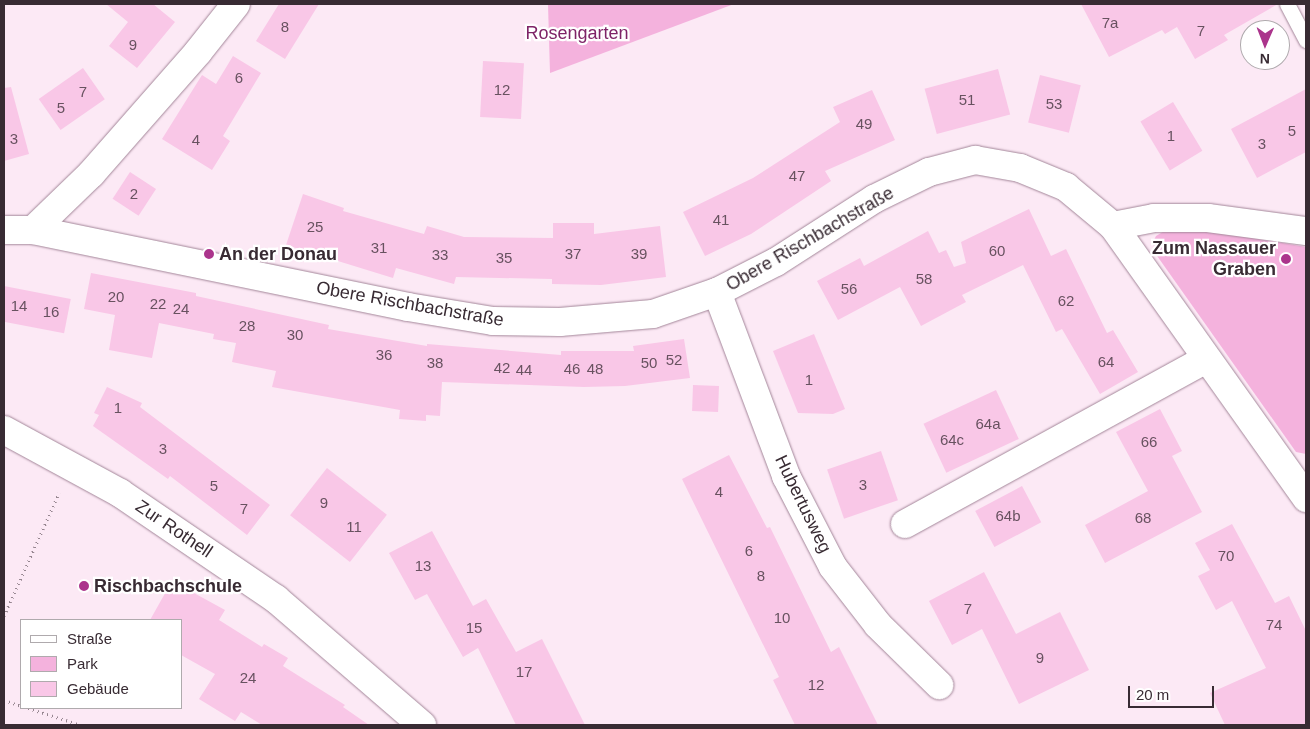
<!DOCTYPE html>
<html>
<head>
<meta charset="utf-8">
<style>
	body { margin:0 }
	#map { position:relative; width:1310px; height:729px; overflow:hidden; background:#fce9f5; font-family:Helvetica,sans-serif }
	div>[style] { position:absolute }
	[style*='--x'] { left:calc(var(--x)*1px); top:calc(var(--y)*1px); width:calc(var(--w)*1px); rotate:calc(var(--a)*1deg) }
	.green>* { inset:0; background:#f4b2dd }
	.building>* { inset:0; background:#f9c7e7; transform-origin:0 0 }
	.path>* { height:3px; margin-top:-1.5px; transform-origin:0; background:repeating-linear-gradient(90deg,#968690 0 1px,transparent 0 5px) }
	.roads { filter:drop-shadow(0 0 1px #a38699) drop-shadow(0 0 1px #a38699) }
	.lane>* { height:15px; margin:-7.5px; padding:0 7.5px; transform-origin:7.5px; border-radius:7.5px; background:#fff }
	.street>* { height:28px; margin:-14px; padding:0 14px; transform-origin:14px; border-radius:14px; background:#fff }
	.dots>* { width:14px; height:14px; translate:-50% -50%; box-sizing:border-box; border:2px solid #fff; border-radius:50% }
	span { translate:-50% -50%; white-space:nowrap; text-align:center; line-height:1.15; -webkit-text-stroke:4.5px #fff; paint-order:stroke }
	.number-label { font-size:15px; color:#685260 }
	.number-label span { -webkit-text-stroke-width:0 }
	.park-label { font-size:18px; color:#7e2367 }
	.street-label { font-size:18px; color:#382b33 }
	.poi-label { font-size:18px; color:#382b33; font-weight:700 }
	.right { translate:-100% -50%; text-align:right }
	.left { translate:0 -50%; text-align:left }
	.frame { position:absolute; inset:0; border:5px solid #382b33; pointer-events:none }
	.legend { position:absolute; left:20px; top:619px; width:162px; height:90px; box-sizing:border-box; background:#fff; border:1px solid #afaaad; margin:0; padding:6px 9px; list-style:none; font-size:15px; color:#382b33 }
	.legend li { display:flex; align-items:center; gap:10px; height:25px }
	.legend b { width:25px; border:1px solid #afaaad }
	.north { position:absolute; left:1240px; top:20px; width:50px; height:50px; box-sizing:border-box; background:#fff; border:1px solid #afaaad; border-radius:50%; rotate:181deg; font-size:14px; font-weight:700; line-height:20px; text-align:center; color:#382b33 }
	.north::after { content:''; display:block; margin:auto; width:18px; height:22px; background:#ab348c; clip-path:polygon(50% 0,100% 100%,50% 72%,0 100%) }
	.scale { position:absolute; left:1128px; top:686px; width:86px; height:22px; box-sizing:border-box; border:2px solid #382b33; border-top:0; padding-left:6px; font-size:15px; line-height:18px; white-space:nowrap; color:#382b33; -webkit-text-stroke:4px #fff; paint-order:stroke }
</style>
</head>
<body>
<div id="map">
	<div class="green">
		<i style="clip-path:polygon(548px 4px,734px 4px,550px 73px)"></i>
		<i style="clip-path:polygon(1201px 229px,1306px 247px,1306px 454px,1296px 452px,1155px 253px,1153px 242px,1156px 236px,1166px 230px)"></i>
	</div>
	<div class="building">
		<i style="clip-path:polygon(106px 4px,153px 4px,175px 22px,137px 68px,109px 46px,128px 22px)"></i>
		<i style="clip-path:polygon(279px 4px,319px 4px,285px 59px,256px 41px)"></i>
		<i style="clip-path:polygon(1081px 4px,1278px 4px,1224px 35px,1228px 40px,1195px 59px,1177px 27px,1165px 34px,1162px 30px,1109px 57px)"></i>
		<i style="clip-path:polygon(233px 56px,261px 73px,223px 136px,230px 141px,212px 170px,162px 139px,202px 75px,216px 84px)"></i>
		<i style="left:483px;top:61px;width:41px;height:56px;rotate:3deg"></i>
		<i style="left:83px;top:68px;width:38px;height:54px;rotate:55deg"></i>
		<i style="left:998px;top:69px;width:47px;height:76px;rotate:75deg"></i>
		<i style="left:1040px;top:75px;width:42px;height:49px;rotate:14deg"></i>
		<i style="clip-path:polygon(11px 87px,29px 154px,4px 161px,4px 88px)"></i>
		<i style="clip-path:polygon(1306px 89px,1306px 152px,1257px 178px,1231px 129px)"></i>
		<i style="clip-path:polygon(872px 90px,895px 140px,825px 171px,831px 181px,751px 234px,705px 256px,683px 212px,753px 178px,840px 122px,833px 107px)"></i>
		<i style="left:1173px;top:102px;width:57px;height:38px;rotate:59deg"></i>
		<i style="left:130px;top:172px;width:31px;height:32px;rotate:33deg"></i>
		<i style="clip-path:polygon(303px 194px,344px 208px,343px 211px,424px 234px,427px 226px,464px 237px,553px 238px,553px 223px,594px 223px,594px 234px,660px 226px,666px 277px,601px 285px,552px 284px,552px 279px,456px 277px,454px 284px,396px 268px,393px 278px,286px 245px)"></i>
		<i style="clip-path:polygon(1029px 209px,1051px 256px,1066px 249px,1107px 333px,1113px 330px,1138px 372px,1100px 394px,1062px 329px,1056px 332px,1023px 265px,962px 295px,966px 302px,921px 326px,900px 287px,838px 320px,817px 281px,860px 258px,864px 266px,928px 231px,939px 253px,946px 250px,954px 267px,966px 263px,961px 242px)"></i>
		<i style="clip-path:polygon(91px 273px,196px 293px,196px 296px,329px 325px,328px 329px,427px 346px,427px 344px,561px 355px,561px 351px,634px 351px,633px 346px,684px 339px,690px 378px,625px 386px,584px 387px,442px 382px,440px 416px,426px 415px,426px 421px,399px 419px,400px 410px,272px 387px,276px 371px,232px 362px,236px 343px,213px 339px,214px 334px,159px 323px,152px 358px,109px 350px,115px 315px,84px 309px)"></i>
		<i style="left:4px;top:286px;width:68px;height:35px;rotate:11deg"></i>
		<i style="clip-path:polygon(814px 334px,845px 409px,833px 414px,798px 413px,773px 351px)"></i>
		<i style="left:693px;top:385px;width:26px;height:26px;rotate:2deg"></i>
		<i style="clip-path:polygon(107px 387px,142px 403px,140px 407px,270px 505px,247px 535px,170px 476px,168px 479px,93px 426px,99px 415px,94px 413px)"></i>
		<i style="left:996px;top:390px;width:54px;height:80px;rotate:65deg"></i>
		<i style="clip-path:polygon(1160px 409px,1182px 451px,1172px 456px,1202px 512px,1105px 563px,1085px 525px,1148px 491px,1116px 432px)"></i>
		<i style="left:881px;top:451px;width:52px;height:57px;rotate:71deg"></i>
		<i style="clip-path:polygon(729px 455px,767px 528px,770px 527px,831px 652px,839px 647px,878px 725px,795px 725px,773px 680px,779px 677px,682px 479px)"></i>
		<i style="left:327px;top:468px;width:76px;height:60px;rotate:38deg"></i>
		<i style="left:1022px;top:486px;width:41px;height:53px;rotate:62deg"></i>
		<i style="clip-path:polygon(1232px 524px,1275px 603px,1289px 596px,1306px 631px,1306px 725px,1225px 725px,1210px 693px,1266px 668px,1232px 601px,1216px 610px,1198px 576px,1210px 570px,1195px 543px)"></i>
		<i style="clip-path:polygon(432px 531px,473px 606px,486px 599px,516px 652px,542px 639px,585px 725px,516px 725px,478px 648px,463px 657px,427px 594px,415px 600px,389px 553px)"></i>
		<i style="clip-path:polygon(984px 572px,1016px 634px,1060px 612px,1089px 670px,1019px 704px,982px 629px,952px 645px,929px 601px)"></i>
		<i style="clip-path:polygon(172px 581px,225px 610px,219px 620px,262px 647px,264px 644px,288px 658px,283px 666px,345px 705px,343px 707px,369px 725px,262px 725px,241px 712px,235px 721px,199px 699px,215px 674px,181px 655px,181px 620px,150px 620px)"></i>
	</div>
	<div class="path">
		<i style="--x:4;--y:616;--w:135;--a:-65.9"></i>
		<i style="--x:4;--y:700;--w:18;--a:19"></i>
		<i style="--x:28;--y:708;--w:56;--a:17.8"></i>
	</div>
	<div class="roads">
		<div class="lane">
			<i style="--x:1287;--y:4;--w:41;--a:62.2"></i>
		</div>
		<div class="street">
			<i style="--x:1113;--y:226;--w:42;--a:-11"></i>
			<i style="--x:1154;--y:218;--w:54;--a:0"></i>
			<i style="--x:1208;--y:218;--w:99;--a:7.6"></i>
			<i style="--x:4;--y:230;--w:29;--a:0"></i>
			<i style="--x:33;--y:230;--w:383;--a:11.6"></i>
			<i style="--x:408;--y:307;--w:86;--a:9.4"></i>
			<i style="--x:493;--y:321;--w:67;--a:0.9"></i>
			<i style="--x:560;--y:322;--w:93;--a:-4.9"></i>
			<i style="--x:653;--y:314;--w:68;--a:-19"></i>
			<i style="--x:717;--y:292;--w:66;--a:-27"></i>
			<i style="--x:776;--y:262;--w:117;--a:-32.7"></i>
			<i style="--x:874;--y:199;--w:61;--a:-26.1"></i>
			<i style="--x:929;--y:172;--w:48;--a:-14.6"></i>
			<i style="--x:975;--y:160;--w:46;--a:10.1"></i>
			<i style="--x:1020;--y:168;--w:50;--a:22.4"></i>
			<i style="--x:1066;--y:187;--w:61;--a:39.7"></i>
			<i style="--x:1113;--y:226;--w:334;--a:54.6"></i>
			<i style="--x:33;--y:230;--w:81;--a:-44"></i>
			<i style="--x:91;--y:174;--w:162;--a:-48.7"></i>
			<i style="--x:198;--y:52;--w:61;--a:-51.6"></i>
			<i style="--x:717;--y:292;--w:197;--a:69.4"></i>
			<i style="--x:786;--y:476;--w:102;--a:62.7"></i>
			<i style="--x:833;--y:567;--w:73;--a:52.2"></i>
			<i style="--x:878;--y:625;--w:86;--a:44.5"></i>
			<i style="--x:4;--y:430;--w:132;--a:28.5"></i>
			<i style="--x:120;--y:493;--w:189;--a:34.2"></i>
			<i style="--x:276;--y:599;--w:193;--a:40.8"></i>
			<i style="--x:905;--y:524;--w:343;--a:-28.7"></i>
		</div>
	</div>
	<div class="dots">
		<i style="left:209px;top:254px;background:#ab348c"></i>
		<i style="left:1286px;top:259px;background:#ab348c"></i>
		<i style="left:84px;top:586px;background:#ab348c"></i>
	</div>
	<div class="number-label">
		<span style="left:1110px;top:23px">7a</span>
		<span style="left:285px;top:27px">8</span>
		<span style="left:1201px;top:31px">7</span>
		<span style="left:133px;top:45px">9</span>
		<span style="left:239px;top:78px">6</span>
		<span style="left:502px;top:90px">12</span>
		<span style="left:83px;top:92px">7</span>
		<span style="left:967px;top:100px">51</span>
		<span style="left:1054px;top:104px">53</span>
		<span style="left:61px;top:108px">5</span>
		<span style="left:864px;top:124px">49</span>
		<span style="left:1292px;top:131px">5</span>
		<span style="left:1171px;top:136px">1</span>
		<span style="left:14px;top:139px">3</span>
		<span style="left:196px;top:140px">4</span>
		<span style="left:1262px;top:144px">3</span>
		<span style="left:797px;top:176px">47</span>
		<span style="left:134px;top:194px">2</span>
		<span style="left:721px;top:220px">41</span>
		<span style="left:315px;top:227px">25</span>
		<span style="left:379px;top:248px">31</span>
		<span style="left:997px;top:251px">60</span>
		<span style="left:573px;top:254px">37</span>
		<span style="left:639px;top:254px">39</span>
		<span style="left:440px;top:255px">33</span>
		<span style="left:504px;top:258px">35</span>
		<span style="left:924px;top:279px">58</span>
		<span style="left:849px;top:289px">56</span>
		<span style="left:116px;top:297px">20</span>
		<span style="left:1066px;top:301px">62</span>
		<span style="left:158px;top:304px">22</span>
		<span style="left:19px;top:306px">14</span>
		<span style="left:181px;top:309px">24</span>
		<span style="left:51px;top:312px">16</span>
		<span style="left:247px;top:326px">28</span>
		<span style="left:295px;top:335px">30</span>
		<span style="left:384px;top:355px">36</span>
		<span style="left:674px;top:360px">52</span>
		<span style="left:1106px;top:362px">64</span>
		<span style="left:435px;top:363px">38</span>
		<span style="left:649px;top:363px">50</span>
		<span style="left:502px;top:368px">42</span>
		<span style="left:572px;top:369px">46</span>
		<span style="left:595px;top:369px">48</span>
		<span style="left:524px;top:370px">44</span>
		<span style="left:809px;top:380px">1</span>
		<span style="left:118px;top:408px">1</span>
		<span style="left:988px;top:424px">64a</span>
		<span style="left:952px;top:440px">64c</span>
		<span style="left:1149px;top:442px">66</span>
		<span style="left:163px;top:449px">3</span>
		<span style="left:863px;top:485px">3</span>
		<span style="left:214px;top:486px">5</span>
		<span style="left:719px;top:492px">4</span>
		<span style="left:324px;top:503px">9</span>
		<span style="left:244px;top:509px">7</span>
		<span style="left:1008px;top:516px">64b</span>
		<span style="left:1143px;top:518px">68</span>
		<span style="left:354px;top:527px">11</span>
		<span style="left:749px;top:551px">6</span>
		<span style="left:1226px;top:556px">70</span>
		<span style="left:423px;top:566px">13</span>
		<span style="left:761px;top:576px">8</span>
		<span style="left:968px;top:609px">7</span>
		<span style="left:782px;top:618px">10</span>
		<span style="left:1274px;top:625px">74</span>
		<span style="left:474px;top:628px">15</span>
		<span style="left:1040px;top:658px">9</span>
		<span style="left:524px;top:672px">17</span>
		<span style="left:248px;top:678px">24</span>
		<span style="left:816px;top:685px">12</span>
	</div>
	<div class="park-label">
		<span style="left:577px;top:33px">Rosengarten</span>
	</div>
	<div class="street-label">
		<span style="left:810px;top:239px;rotate:-30deg">Obere Rischbachstraße</span>
		<span style="left:410px;top:304px;rotate:10deg">Obere Rischbachstraße</span>
		<span style="left:803px;top:504px;rotate:64deg">Hubertusweg</span>
		<span style="left:174px;top:529px;rotate:34deg">Zur Rothell</span>
	</div>
	<div class="poi-label">
		<span class="right" style="left:1276px;top:259px">Zum Nassauer<br>Graben</span>
		<span class="left" style="left:219px;top:254px">An der Donau</span>
		<span class="left" style="left:94px;top:586px">Rischbachschule</span>
	</div>
	<div class="frame"></div>
	<ul class="legend">
	<li><b style="height:6px;background:#fff"></b>Straße</li>
	<li><b style="height:14px;background:#f4b2dd"></b>Park</li>
	<li><b style="height:14px;background:#f9c7e7"></b>Gebäude</li>
	</ul>
	<div class="north">N</div>
	<div class="scale">20 m</div>
</div>
</body>
</html>
